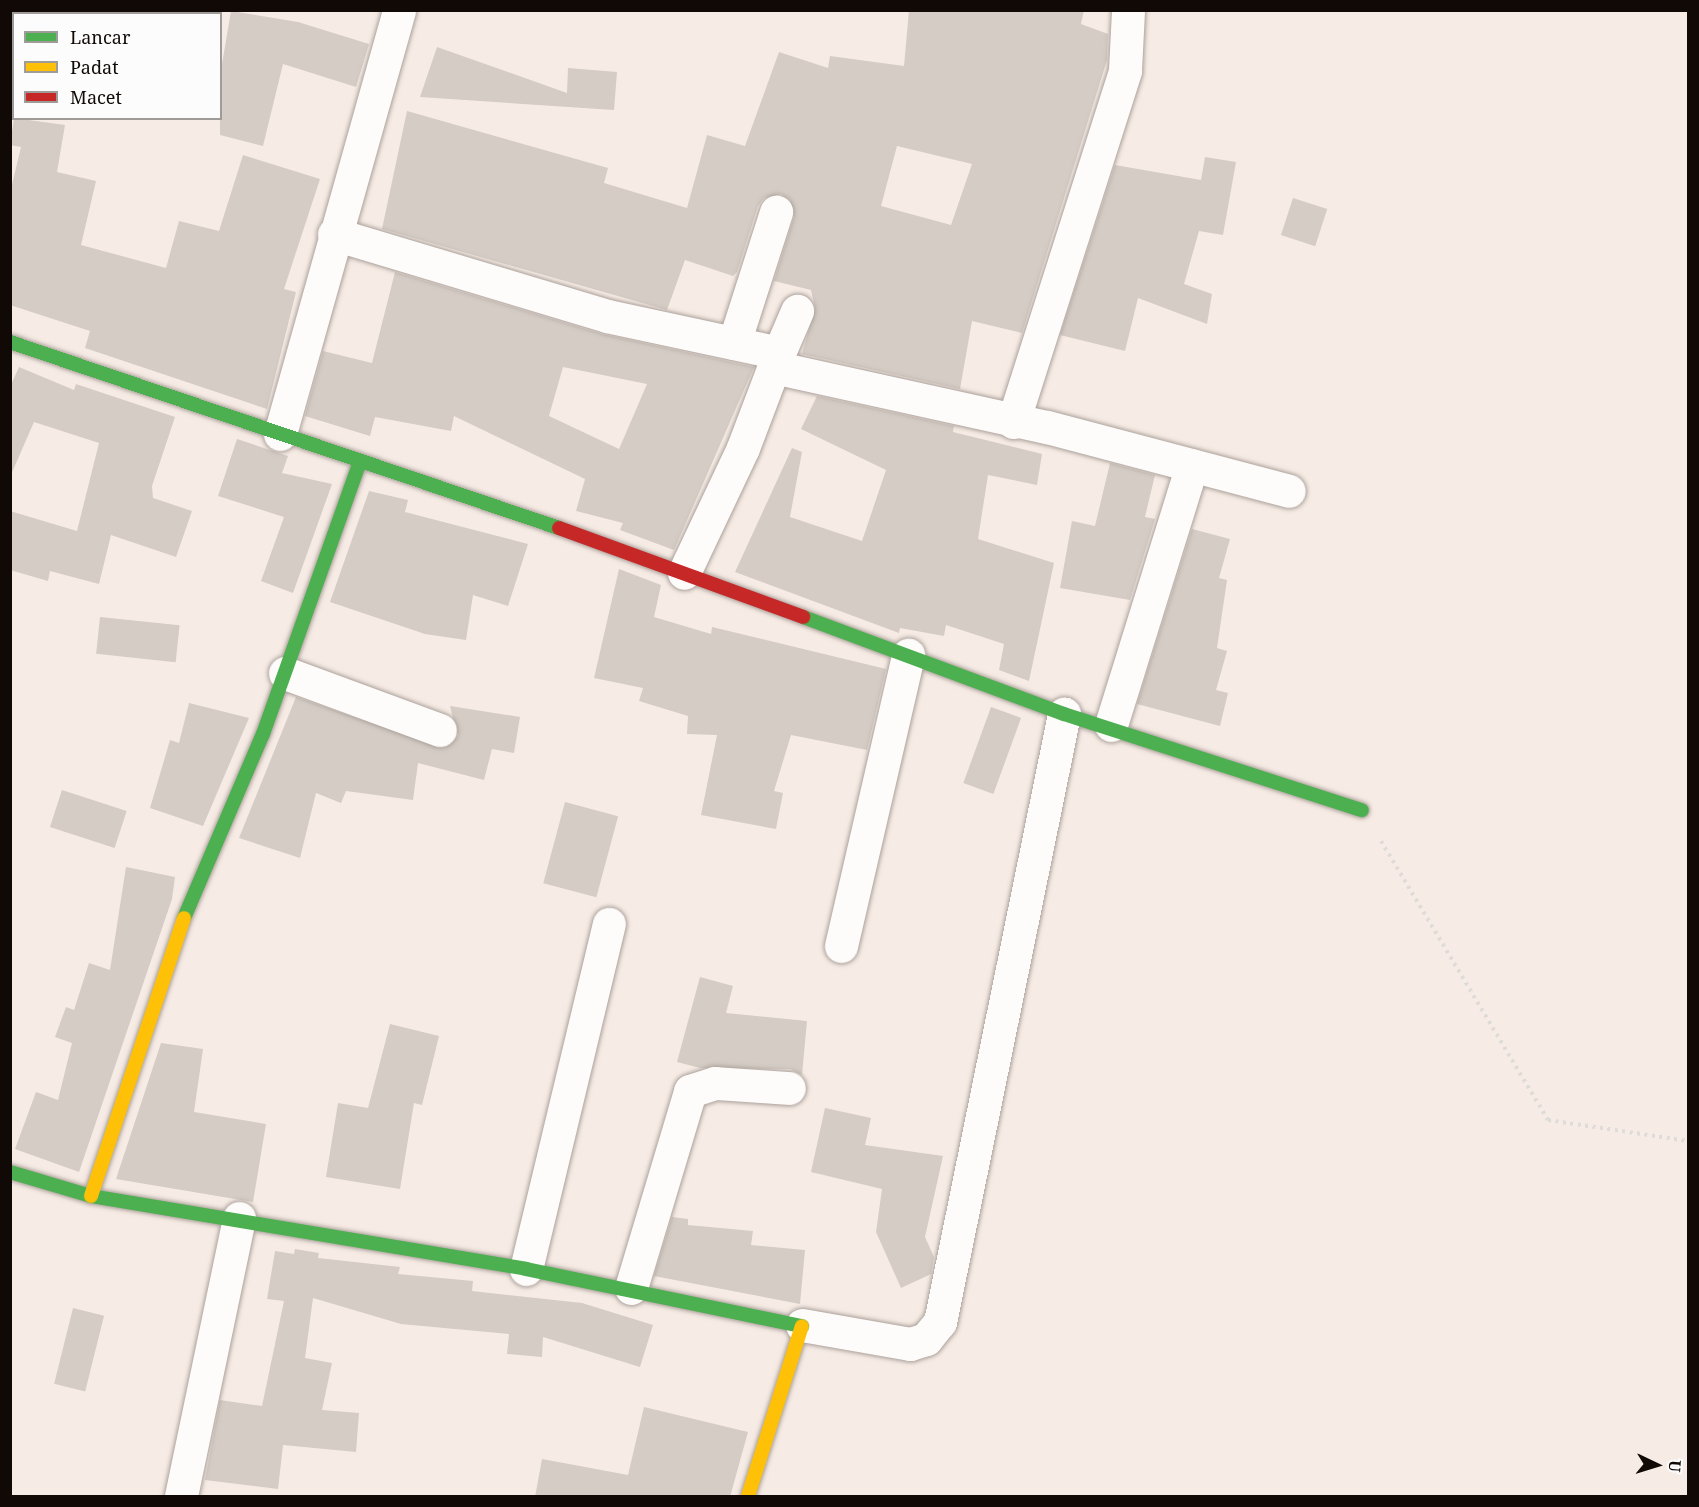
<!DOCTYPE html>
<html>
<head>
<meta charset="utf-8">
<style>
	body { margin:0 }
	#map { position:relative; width:1699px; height:1507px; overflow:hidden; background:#f7ece5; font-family:"Noto Serif",serif }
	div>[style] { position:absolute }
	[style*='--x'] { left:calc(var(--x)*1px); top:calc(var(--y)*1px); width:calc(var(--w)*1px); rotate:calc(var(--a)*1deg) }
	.building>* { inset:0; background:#d4ccc5; transform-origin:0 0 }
	.path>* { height:4px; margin-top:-2px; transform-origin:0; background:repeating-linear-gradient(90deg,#dedbd8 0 3px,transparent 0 7.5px) }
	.roads { filter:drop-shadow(0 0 2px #aba19b) drop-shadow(0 0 2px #aba19b) }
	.street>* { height:33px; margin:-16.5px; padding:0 16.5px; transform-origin:16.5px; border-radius:16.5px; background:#fefcfb }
	.fast>* { height:14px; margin:-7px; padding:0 7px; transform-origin:7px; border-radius:7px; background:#4caf50 }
	.slow>* { height:14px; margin:-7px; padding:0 7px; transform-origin:7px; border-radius:7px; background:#ffc107 }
	.jam>* { height:14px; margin:-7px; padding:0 7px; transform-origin:7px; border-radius:7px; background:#c62828 }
	span { translate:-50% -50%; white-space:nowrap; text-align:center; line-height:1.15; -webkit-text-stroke:4.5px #fcfcfc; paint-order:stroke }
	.frame { position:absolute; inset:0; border:12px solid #110905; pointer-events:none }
	.legend { position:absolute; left:12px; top:12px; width:210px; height:108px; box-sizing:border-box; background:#fcfcfc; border:2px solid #9e9b99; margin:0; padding:8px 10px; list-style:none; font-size:18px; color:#110905 }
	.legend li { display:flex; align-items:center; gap:12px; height:30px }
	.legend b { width:30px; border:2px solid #9e9b99 }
	.north { position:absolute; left:1627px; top:1435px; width:60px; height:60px; -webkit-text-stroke:4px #fcfcfc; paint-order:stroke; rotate:94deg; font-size:16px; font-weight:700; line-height:24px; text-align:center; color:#110905 }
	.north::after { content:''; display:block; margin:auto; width:21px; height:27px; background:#110905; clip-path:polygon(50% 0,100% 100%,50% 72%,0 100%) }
</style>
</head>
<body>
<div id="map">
	<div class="building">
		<i style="clip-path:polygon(evenodd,909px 10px,1084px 10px,1081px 24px,1108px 34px,1107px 60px,1022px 333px,972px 321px,960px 389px,802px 354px,815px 308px,811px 290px,774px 281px,794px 217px,790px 200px,781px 194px,764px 198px,758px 206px,737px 272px,733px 276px,685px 260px,667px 310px,382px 229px,407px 111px,608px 168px,604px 183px,687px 208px,707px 135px,745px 146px,779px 52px,828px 68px,830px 56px,904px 66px,909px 10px,897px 146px,972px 164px,951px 225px,881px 206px,897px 146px)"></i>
		<i style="clip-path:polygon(231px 11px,298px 22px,369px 44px,356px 87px,283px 64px,263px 146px,220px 135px,220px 76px)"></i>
		<i style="clip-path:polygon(437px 47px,567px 93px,568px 68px,617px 72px,614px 110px,420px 97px)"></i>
		<i style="clip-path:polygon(14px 118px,65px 125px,57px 172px,96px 181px,81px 245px,166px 268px,179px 221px,219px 231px,243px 155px,320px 179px,284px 289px,296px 292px,267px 409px,85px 348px,90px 331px,10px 305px,10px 193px,21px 147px,10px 145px)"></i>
		<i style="clip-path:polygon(1205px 157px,1236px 162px,1223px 235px,1199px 231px,1184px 284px,1212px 294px,1207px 324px,1138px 298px,1125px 351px,1060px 335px,1115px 165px,1201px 180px)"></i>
		<i style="left:1293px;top:198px;width:36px;height:39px;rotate:18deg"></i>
		<i style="clip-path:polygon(evenodd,395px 272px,602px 334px,754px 367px,674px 550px,620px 530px,623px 523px,576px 511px,585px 479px,454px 416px,451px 431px,375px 417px,370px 436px,305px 416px,323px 351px,372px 363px,395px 272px,563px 367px,647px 384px,619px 449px,549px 416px,563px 367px)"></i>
		<i style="clip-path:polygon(19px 367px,74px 390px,76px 384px,175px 417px,152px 486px,153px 498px,192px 511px,176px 557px,111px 535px,99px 584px,50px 571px,48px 581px,10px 570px,10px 511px,77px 531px,99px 443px,34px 422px,10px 477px,10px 387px)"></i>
		<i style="clip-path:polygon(817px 396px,954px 426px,953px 432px,1042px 454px,1037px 485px,988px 475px,978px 539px,1054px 563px,1029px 681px,999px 670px,1004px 644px,946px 625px,944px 636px,900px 628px,899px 633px,735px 572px,792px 448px,802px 452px,790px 517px,862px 541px,886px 470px,801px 429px)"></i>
		<i style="clip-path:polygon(237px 439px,288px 456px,282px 473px,332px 484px,293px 593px,261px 581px,284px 517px,218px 496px)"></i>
		<i style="clip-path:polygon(1110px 463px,1155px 475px,1145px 517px,1155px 519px,1130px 600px,1060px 588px,1072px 521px,1095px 526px)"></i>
		<i style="clip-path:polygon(369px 491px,408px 500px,405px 512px,528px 544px,508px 606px,473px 595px,466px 640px,425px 634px,330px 602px)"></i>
		<i style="clip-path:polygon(1192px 529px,1230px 539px,1219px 578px,1227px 580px,1217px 648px,1227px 651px,1216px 690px,1228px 693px,1220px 726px,1137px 704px)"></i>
		<i style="clip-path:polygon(619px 569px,661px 585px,654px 617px,711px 634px,712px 627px,886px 669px,867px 750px,791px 735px,774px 791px,783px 793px,776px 829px,701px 815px,717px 735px,687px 734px,688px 716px,639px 701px,643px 688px,594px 678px)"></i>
		<i style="left:100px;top:617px;width:80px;height:37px;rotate:6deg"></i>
		<i style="clip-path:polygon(296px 697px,443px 748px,458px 736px,450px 706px,520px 717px,514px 753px,492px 749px,484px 780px,418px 763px,413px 800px,346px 791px,341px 803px,316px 793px,300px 858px,239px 838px)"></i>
		<i style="clip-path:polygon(189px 703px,249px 718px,203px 826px,150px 808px,170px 740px,179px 743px)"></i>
		<i style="left:991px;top:707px;width:32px;height:81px;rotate:20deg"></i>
		<i style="left:62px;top:790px;width:68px;height:39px;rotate:18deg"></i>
		<i style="left:565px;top:802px;width:55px;height:84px;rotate:15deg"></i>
		<i style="clip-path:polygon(126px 867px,175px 877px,172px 899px,79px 1172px,15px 1149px,36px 1092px,58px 1100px,72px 1043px,55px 1037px,66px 1007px,74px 1010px,89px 963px,110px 970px)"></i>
		<i style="clip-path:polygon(700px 977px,733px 986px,726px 1013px,807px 1021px,802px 1075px,790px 1069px,700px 1068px,677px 1062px)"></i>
		<i style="clip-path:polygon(390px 1024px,439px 1036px,422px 1105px,414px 1103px,400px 1189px,326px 1177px,338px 1103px,368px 1108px)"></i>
		<i style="clip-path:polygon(161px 1043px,203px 1049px,194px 1112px,266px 1124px,253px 1202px,116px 1179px)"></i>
		<i style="clip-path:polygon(825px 1108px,871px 1118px,865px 1145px,943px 1156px,925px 1237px,934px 1257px,931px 1274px,901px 1288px,876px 1232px,882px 1189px,811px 1172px)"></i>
		<i style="clip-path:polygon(672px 1217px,688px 1219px,688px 1225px,753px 1231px,751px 1245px,805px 1250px,800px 1304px,654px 1276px)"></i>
		<i style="clip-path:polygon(295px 1249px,319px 1253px,318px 1258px,400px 1267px,398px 1274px,473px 1281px,472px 1291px,582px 1303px,653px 1325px,640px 1367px,543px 1337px,542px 1357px,507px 1354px,509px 1334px,401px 1324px,313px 1298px,305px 1358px,332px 1363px,322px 1410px,359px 1413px,356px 1452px,283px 1445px,278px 1489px,205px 1480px,220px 1400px,262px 1406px,284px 1301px,267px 1299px,275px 1251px,294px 1254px)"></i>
		<i style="left:73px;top:1308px;width:32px;height:78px;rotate:14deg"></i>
		<i style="clip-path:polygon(644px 1407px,748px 1432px,730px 1497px,535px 1497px,542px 1459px,628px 1475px)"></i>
	</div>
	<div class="path">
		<i style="--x:1381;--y:841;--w:325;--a:59.1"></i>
		<i style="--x:1548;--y:1120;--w:142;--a:8.5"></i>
	</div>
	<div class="roads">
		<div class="street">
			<i style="--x:24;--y:14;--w:4;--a:-90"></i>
			<i style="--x:10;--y:56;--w:10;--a:-66"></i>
			<i style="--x:334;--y:234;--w:285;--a:16.7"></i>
			<i style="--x:607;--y:316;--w:176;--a:12.1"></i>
			<i style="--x:779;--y:353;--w:102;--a:110.8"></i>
			<i style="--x:743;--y:448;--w:138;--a:115.3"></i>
			<i style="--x:734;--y:343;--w:138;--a:-72.2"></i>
			<i style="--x:779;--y:353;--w:46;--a:-66.8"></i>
			<i style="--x:773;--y:367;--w:280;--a:12.4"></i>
			<i style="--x:1047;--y:427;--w:250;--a:14.8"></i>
			<i style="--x:1013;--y:422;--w:369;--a:-72.3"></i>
			<i style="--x:1125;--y:70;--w:60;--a:-87.1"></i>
			<i style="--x:280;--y:434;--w:440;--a:-74.3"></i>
			<i style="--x:285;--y:673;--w:165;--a:20.2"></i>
			<i style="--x:1111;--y:725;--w:272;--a:-72.7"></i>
			<i style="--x:841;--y:946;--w:299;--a:-77"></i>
			<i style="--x:526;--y:1269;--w:355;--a:-76.5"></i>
			<i style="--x:631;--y:1288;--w:206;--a:-73.3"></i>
			<i style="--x:690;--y:1091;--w:26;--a:-18"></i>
			<i style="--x:715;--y:1083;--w:74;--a:3.9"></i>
			<i style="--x:802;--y:1325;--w:110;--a:10"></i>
			<i style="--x:910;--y:1344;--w:17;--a:-17"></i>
			<i style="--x:926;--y:1339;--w:22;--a:-51"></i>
			<i style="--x:940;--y:1322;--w:621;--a:-78.47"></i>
			<i style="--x:181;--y:1496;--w:284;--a:-78.2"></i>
		</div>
		<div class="fast">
			<i style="--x:10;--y:342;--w:580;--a:18.72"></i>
			<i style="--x:803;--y:617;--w:278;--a:20.4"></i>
			<i style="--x:1064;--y:714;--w:313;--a:17.9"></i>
			<i style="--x:184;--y:918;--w:200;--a:-66.8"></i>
			<i style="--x:263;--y:734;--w:290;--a:-70.4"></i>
			<i style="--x:10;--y:1172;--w:84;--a:16.5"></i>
			<i style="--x:91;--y:1196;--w:441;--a:9.5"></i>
			<i style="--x:526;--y:1269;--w:282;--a:11.7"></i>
		</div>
		<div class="slow">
			<i style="--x:91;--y:1196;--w:293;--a:-71.5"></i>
			<i style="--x:748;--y:1496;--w:178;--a:-72.4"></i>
		</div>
		<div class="jam">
			<i style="--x:559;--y:528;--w:260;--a:20"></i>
		</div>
	</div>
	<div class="frame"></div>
	<ul class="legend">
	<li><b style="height:8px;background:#4caf50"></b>Lancar</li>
	<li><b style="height:8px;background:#ffc107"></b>Padat</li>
	<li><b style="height:8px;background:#c62828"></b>Macet</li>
	</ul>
	<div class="north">U</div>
</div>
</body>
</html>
